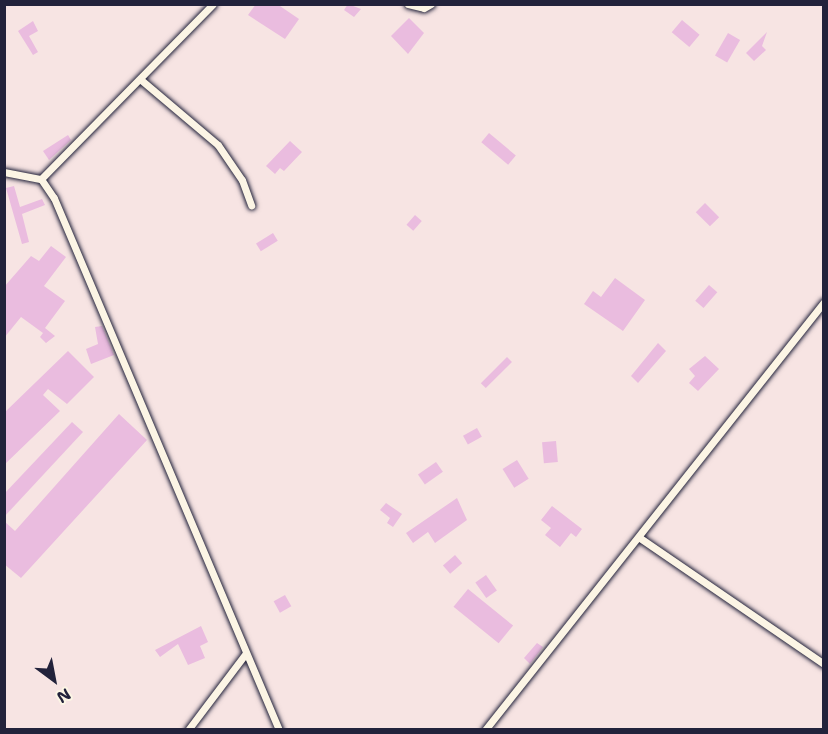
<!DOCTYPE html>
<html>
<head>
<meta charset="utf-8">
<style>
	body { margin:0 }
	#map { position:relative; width:828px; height:734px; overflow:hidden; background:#f7e4e3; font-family:"Shantell Sans",sans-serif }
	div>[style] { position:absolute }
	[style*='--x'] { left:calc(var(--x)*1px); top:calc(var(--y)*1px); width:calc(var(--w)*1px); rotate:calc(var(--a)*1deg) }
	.building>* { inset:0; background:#eabcdf; transform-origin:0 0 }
	.roads { filter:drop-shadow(0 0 2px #22223b) drop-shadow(0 0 2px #22223b) }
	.street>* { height:7px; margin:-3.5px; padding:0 3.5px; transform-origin:3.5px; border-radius:3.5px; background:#fcf5e5 }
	span { translate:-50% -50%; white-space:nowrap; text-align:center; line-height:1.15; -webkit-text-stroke:6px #fcf5e5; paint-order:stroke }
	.frame { position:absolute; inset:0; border:6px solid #22223b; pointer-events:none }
	.north { position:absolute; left:24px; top:650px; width:60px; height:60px; -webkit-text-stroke:4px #fcf5e5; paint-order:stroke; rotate:148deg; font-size:16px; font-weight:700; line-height:24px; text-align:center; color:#22223b }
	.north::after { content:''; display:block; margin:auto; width:21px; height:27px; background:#22223b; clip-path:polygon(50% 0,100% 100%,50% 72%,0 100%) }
</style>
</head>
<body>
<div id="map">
	<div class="building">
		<i style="clip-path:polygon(256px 4px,277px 4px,299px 19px,285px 39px,248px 15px)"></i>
		<i style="clip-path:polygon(348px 4px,361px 9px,354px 17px,344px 10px)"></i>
		<i style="clip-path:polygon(409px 18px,424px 33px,408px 54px,391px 36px)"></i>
		<i style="left:682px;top:20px;width:23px;height:16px;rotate:40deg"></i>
		<i style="clip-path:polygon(33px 21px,38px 31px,29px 36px,38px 52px,33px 55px,18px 31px)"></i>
		<i style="clip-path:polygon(767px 32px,762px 46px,766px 50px,754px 61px,746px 53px)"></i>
		<i style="left:728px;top:33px;width:14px;height:26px;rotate:30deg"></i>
		<i style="left:489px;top:133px;width:35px;height:12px;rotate:40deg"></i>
		<i style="clip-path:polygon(68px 135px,71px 140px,49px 160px,43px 151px)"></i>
		<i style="clip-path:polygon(290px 141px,302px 152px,284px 171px,280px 168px,275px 174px,266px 166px)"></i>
		<i style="clip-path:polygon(14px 186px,20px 207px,42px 199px,45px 205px,22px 214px,29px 242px,22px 244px,6px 188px)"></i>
		<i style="left:705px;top:203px;width:20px;height:13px;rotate:45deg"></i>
		<i style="left:415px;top:215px;width:9px;height:13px;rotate:41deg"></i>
		<i style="left:273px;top:233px;width:9px;height:20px;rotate:58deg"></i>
		<i style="clip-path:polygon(51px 246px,66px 257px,44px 286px,65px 301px,45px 328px,55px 336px,46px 343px,40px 337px,43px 333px,21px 317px,4px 338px,4px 287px,31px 256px,39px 261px)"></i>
		<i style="clip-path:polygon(615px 278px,645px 300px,623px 331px,584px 304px,593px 291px,601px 297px)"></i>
		<i style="left:709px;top:285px;width:11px;height:21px;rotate:41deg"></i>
		<i style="clip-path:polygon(102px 326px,114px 355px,91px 364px,86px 349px,98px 344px,95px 327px)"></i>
		<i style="clip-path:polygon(658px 343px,666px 351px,638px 383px,631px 376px)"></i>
		<i style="clip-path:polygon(68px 351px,94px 377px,67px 404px,48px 389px,43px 395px,60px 411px,4px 465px,4px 413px)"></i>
		<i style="clip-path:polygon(705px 356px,719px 369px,698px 391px,689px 383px,695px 376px,689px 369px)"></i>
		<i style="left:507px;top:357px;width:7px;height:37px;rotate:45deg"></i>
		<i style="clip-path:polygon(119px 414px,147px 440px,21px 578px,4px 564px,4px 521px,15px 531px)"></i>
		<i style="clip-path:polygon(72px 422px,83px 432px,4px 517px,4px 494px)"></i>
		<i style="left:477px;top:428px;width:10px;height:16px;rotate:61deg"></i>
		<i style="left:556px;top:441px;width:21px;height:14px;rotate:85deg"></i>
		<i style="left:517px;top:460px;width:22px;height:17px;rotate:58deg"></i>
		<i style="left:436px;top:462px;width:12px;height:22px;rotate:55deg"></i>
		<i style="clip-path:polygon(457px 498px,467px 520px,435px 543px,428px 532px,413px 543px,406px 533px)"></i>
		<i style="clip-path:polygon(386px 503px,402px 514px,393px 527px,387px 523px,390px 518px,380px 510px)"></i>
		<i style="clip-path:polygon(552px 506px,582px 529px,576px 537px,571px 533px,560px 547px,545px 535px,551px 528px,541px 520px)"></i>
		<i style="left:455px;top:555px;width:11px;height:16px;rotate:49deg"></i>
		<i style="left:486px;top:575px;width:19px;height:13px;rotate:55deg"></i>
		<i style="left:468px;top:589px;width:58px;height:23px;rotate:39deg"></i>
		<i style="left:285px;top:595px;width:13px;height:13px;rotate:61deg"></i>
		<i style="clip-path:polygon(201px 626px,208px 642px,200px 646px,205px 658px,188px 665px,178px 644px,160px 657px,155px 650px)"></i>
		<i style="clip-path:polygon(537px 643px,543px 647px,530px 664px,524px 658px)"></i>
	</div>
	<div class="roads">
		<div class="street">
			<i style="--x:408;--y:4;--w:16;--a:14"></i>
			<i style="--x:424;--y:8;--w:8;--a:-30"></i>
			<i style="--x:140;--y:79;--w:102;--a:40.2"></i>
			<i style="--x:218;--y:145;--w:42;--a:55.6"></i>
			<i style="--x:242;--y:180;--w:27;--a:70"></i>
			<i style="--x:4;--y:172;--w:38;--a:11"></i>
			<i style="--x:41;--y:179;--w:23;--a:56"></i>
			<i style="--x:54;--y:198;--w:578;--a:67.07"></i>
			<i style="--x:41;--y:179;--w:245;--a:-45.5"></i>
			<i style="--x:640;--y:538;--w:223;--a:34.4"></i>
			<i style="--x:188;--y:730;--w:96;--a:-53"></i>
			<i style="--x:485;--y:730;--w:546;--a:-51.62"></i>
		</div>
	</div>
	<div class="frame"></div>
	<div class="north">N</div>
</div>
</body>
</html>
